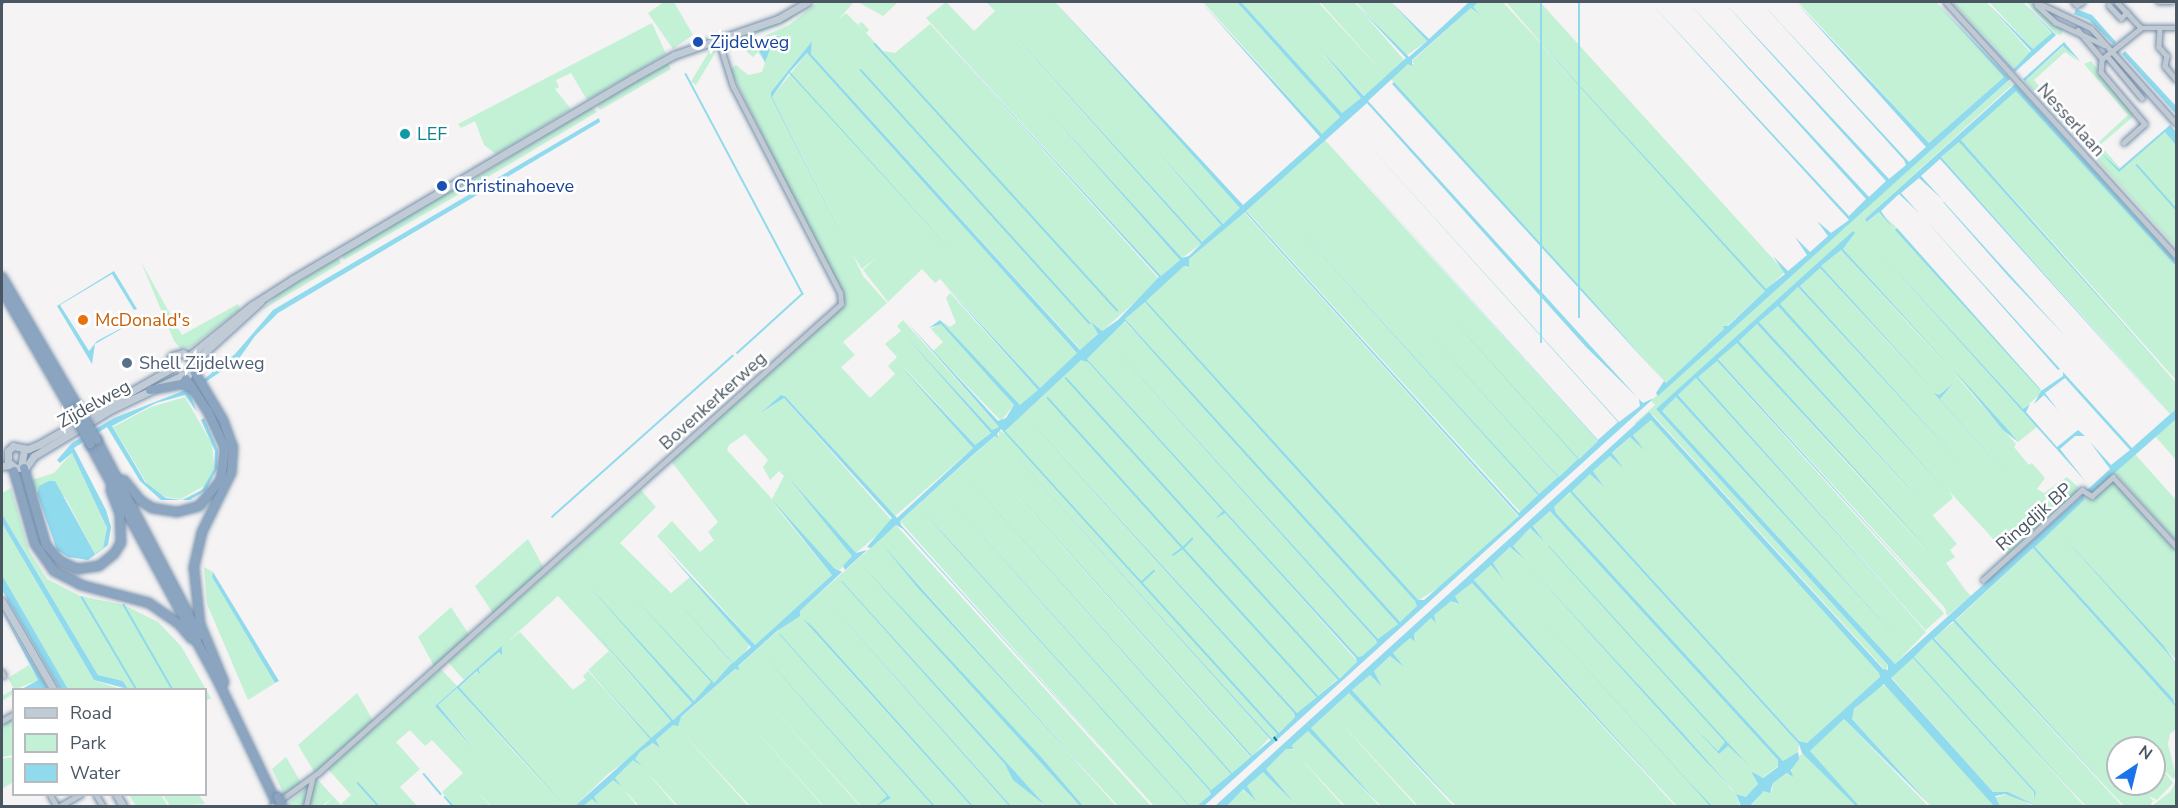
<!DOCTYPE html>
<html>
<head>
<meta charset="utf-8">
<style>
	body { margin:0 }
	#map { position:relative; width:2178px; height:808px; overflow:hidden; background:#f5f3f3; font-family:"Nunito Sans",sans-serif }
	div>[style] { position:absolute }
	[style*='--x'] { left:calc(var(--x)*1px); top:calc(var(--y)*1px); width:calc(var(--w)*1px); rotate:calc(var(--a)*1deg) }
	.green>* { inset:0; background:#c3f1d5; transform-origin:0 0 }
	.water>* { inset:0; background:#90daee; transform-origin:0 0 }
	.stream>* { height:1.5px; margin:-0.75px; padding:0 0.75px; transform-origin:0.75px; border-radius:0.75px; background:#90daee }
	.ferry>* { height:1.5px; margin-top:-0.75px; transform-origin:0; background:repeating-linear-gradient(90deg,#0c7c9b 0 8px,transparent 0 14px) }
	.roads { filter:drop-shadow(0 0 2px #7690ad) drop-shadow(0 0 2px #7690ad) }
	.street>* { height:4.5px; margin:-2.25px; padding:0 2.25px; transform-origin:2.25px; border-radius:2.25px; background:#c1cad2 }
	.secondary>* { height:7px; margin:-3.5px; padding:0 3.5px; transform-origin:3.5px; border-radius:3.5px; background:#c1cbd6 }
	.highway>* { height:8px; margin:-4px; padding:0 4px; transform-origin:4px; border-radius:4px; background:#8ba5c1 }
	.tram>* { height:1.5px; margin:-0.75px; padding:0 0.75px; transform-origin:0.75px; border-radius:0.75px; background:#b5b8bd }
	.bridges { filter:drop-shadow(0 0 2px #7690ad) drop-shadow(0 0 2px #7690ad) }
	.highway-bridge>* { height:8px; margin:-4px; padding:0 4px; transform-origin:4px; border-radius:4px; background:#8ba5c1 }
	.dots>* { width:16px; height:16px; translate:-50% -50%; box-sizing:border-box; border:3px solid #fff; border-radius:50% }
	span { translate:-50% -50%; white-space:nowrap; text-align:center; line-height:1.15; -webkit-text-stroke:5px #fff; paint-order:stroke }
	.transit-label { font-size:18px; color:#164399 }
	.left { translate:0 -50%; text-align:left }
	.street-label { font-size:18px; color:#4a5661 }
	.culture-label { font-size:18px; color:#0d838f }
	.food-label { font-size:18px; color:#c56008 }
	.service-label { font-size:18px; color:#4e5e75 }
	.frame { position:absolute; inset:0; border:3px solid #4a5661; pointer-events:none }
	.legend { position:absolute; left:12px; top:688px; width:195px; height:108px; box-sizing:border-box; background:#fff; border:2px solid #b7bbc0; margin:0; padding:8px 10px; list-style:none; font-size:18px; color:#4a5661 }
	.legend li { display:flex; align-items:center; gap:12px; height:30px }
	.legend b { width:30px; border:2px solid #b7bbc0 }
	.north { position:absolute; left:2106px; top:736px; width:60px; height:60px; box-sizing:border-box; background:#fff; border:2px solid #b7bbc0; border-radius:50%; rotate:35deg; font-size:16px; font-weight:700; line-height:24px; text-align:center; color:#4a5661 }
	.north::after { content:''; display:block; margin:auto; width:21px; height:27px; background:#1a73e8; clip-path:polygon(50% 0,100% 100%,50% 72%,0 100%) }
</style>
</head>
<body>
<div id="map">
	<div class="green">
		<i style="clip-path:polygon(664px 2px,674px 2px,693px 35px,673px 49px,648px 13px)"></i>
		<i style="clip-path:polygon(evenodd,818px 2px,854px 2px,838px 20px,846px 13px,863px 30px,858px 24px,862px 22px,869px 30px,866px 33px,883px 51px,895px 53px,930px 24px,1160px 280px,1102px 331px,1091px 322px,1098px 334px,1081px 350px,811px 54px,812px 41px,771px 92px,771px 97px,849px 246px,772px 97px,807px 53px,1077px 353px,1040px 388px,940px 279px,935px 283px,922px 269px,888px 302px,863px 270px,878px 256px,862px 269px,853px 255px,863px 276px,887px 303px,843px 342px,855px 355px,841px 367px,870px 398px,895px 374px,888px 366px,897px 357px,885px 344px,901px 331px,897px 326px,903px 320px,999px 427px,992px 430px,901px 331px,991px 433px,975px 445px,899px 362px,973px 448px,894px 517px,790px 401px,784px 395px,780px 396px,762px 413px,784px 398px,893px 522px,856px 553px,786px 476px,853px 556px,840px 570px,834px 568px,771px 501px,832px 575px,755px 645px,657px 536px,672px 521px,700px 552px,714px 540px,708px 532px,718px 522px,671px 461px,812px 335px,844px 301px,730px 69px,736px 65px,748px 75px,762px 72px,765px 63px,758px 52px,753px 57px,747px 52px,749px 43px,789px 25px,818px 2px,773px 35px,779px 35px,764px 61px,757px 47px,773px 35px,818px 2px,745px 434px,768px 460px,763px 467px,770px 480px,779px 471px,784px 476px,772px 499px,727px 450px,729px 445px,745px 434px)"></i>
		<i style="clip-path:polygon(858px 2px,898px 2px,883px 16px)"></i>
		<i style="clip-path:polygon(946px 2px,974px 31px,995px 11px,986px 2px,1055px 2px,1241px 208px,1223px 224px,1155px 150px,1221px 225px,1202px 242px,1002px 23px,1201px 244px,1182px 258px,1051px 114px,1180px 260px,1161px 276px,926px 18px)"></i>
		<i style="clip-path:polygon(1203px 2px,1237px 2px,1340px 117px,1327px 132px,1322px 134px)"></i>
		<i style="clip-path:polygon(1241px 2px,1318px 2px,1384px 74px,1320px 2px,1354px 2px,1405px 61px,1365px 96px,1320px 50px,1361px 98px,1342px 113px)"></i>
		<i style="clip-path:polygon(1356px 2px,1391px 2px,1427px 41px,1406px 56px)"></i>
		<i style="clip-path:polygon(1478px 2px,1503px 2px,1577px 85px,1506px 2px,1540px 2px,1785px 272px,1666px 383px,1391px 79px,1408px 64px,1414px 64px,1412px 61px,1471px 8px,1479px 15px,1472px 6px)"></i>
		<i style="clip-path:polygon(1798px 2px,1936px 2px,2004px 77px,1929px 143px)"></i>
		<i style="clip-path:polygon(1952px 2px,1986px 2px,2031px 53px,2015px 69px)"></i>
		<i style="clip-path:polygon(1989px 2px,2023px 2px,2052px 34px,2033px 49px)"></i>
		<i style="clip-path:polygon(2026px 2px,2032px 2px,2049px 19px,2064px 27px,2061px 35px,2056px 34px)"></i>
		<i style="clip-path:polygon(810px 3px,788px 21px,724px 47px,726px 39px,774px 24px)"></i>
		<i style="clip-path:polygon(652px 23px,666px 54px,587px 100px,571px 73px,556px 80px,559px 87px,555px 89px,571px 109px,496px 154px,484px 145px,475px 121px,461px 128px,458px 124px)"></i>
		<i style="left:713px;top:45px;width:6px;height:43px;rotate:31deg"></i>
		<i style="clip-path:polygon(2064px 46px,2079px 62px,2065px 52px,2034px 80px,2043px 91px,2038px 95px,2025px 81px)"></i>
		<i style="clip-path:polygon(2091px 61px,2134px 116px,2100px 145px,2121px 169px,2165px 132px,2176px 144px,2176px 247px,2091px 153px,2091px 149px,2128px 115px,2084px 64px)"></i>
		<i style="clip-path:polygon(667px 62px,671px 69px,600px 110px,598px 107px,600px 102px)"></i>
		<i style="clip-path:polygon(evenodd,2008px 81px,2012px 85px,1865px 219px,1868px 222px,1879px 212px,1894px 225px,2043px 392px,2023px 409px,1875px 247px,2037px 427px,2018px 442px,1951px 370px,2016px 444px,2014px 447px,2029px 465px,2032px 463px,2045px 478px,2037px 489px,2044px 493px,2067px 477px,2078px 487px,2077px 492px,2008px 555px,1949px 491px,1953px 498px,1933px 515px,1929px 511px,1957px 544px,1950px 550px,1955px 557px,1946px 563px,1967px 592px,1936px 559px,1971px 596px,1947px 616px,1945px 608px,1718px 359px,1737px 342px,1933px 558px,1739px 341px,1757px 324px,1927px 509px,1759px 322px,1778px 305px,1946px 489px,1779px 304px,1798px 287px,1967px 470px,1800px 286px,1819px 267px,1916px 373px,1821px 266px,1841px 250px,1949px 368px,1843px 249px,1855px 233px,1656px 409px,1888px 665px,1886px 671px,1653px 415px,1649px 414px,1636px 427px,1635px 423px,1655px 405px,1651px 401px,1654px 398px,2008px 81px,1955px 383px,1940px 399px,2037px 507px,1935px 394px,1939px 395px,1955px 383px)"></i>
		<i style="clip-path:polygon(2016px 90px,2176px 266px,2176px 380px,1961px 140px)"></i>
		<i style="clip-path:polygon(591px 107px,597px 112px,466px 190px,463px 186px)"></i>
		<i style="clip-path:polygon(1325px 140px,1598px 441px,1559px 477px,1507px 419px,1558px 477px,1539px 494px,1268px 196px,1538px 495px,1522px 514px,1246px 210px)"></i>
		<i style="clip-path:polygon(1959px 141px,2176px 383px,2176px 409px,2170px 414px,1941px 157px)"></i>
		<i style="clip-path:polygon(459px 186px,463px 192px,344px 260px,342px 255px)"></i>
		<i style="clip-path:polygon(1244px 212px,1519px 517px,1442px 585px,1418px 601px,1149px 306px,1415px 601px,1418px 606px,1400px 622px,1199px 402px,1398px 624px,1378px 639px,1119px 353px,1376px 640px,1377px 643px,1362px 656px,1358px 657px,1087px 359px,1124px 321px,1176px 376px,1125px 319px,1144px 302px,1147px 304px,1145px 300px,1184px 266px,1188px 268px,1189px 259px)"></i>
		<i style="clip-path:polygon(338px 258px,341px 263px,262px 310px,278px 294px)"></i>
		<i style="clip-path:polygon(141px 262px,182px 335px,238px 304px,240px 309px,191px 347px,181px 349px,174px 341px)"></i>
		<i style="clip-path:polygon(950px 293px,1038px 390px,1027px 402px,1020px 405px,1015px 401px,940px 320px,950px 327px,956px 323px,946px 298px)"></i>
		<i style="clip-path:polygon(941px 323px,1014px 405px,1001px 421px,933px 351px,943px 342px,931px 329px)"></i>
		<i style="clip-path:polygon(evenodd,1081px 359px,1088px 362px,1224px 511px,1219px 517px,1225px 512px,1358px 662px,1297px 713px,1045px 436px,1294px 713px,1295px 717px,1279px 733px,1216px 664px,1277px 734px,1272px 739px,1002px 441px,1269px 738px,1252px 757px,981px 455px,1251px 758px,1232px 773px,1030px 549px,1231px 774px,1211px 790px,941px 490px,1209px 790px,1211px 794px,1197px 806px,1190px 806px,1107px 715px,1189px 806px,1154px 806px,900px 521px,995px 436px,999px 438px,999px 430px,1007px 435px,1004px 428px,1081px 359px,921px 510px,954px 545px,1100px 707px,1099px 707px,921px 510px)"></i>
		<i style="left:1716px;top:360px;width:341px;height:25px;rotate:48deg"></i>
		<i style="clip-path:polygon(1696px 378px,1926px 632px,1895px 664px,1662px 411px,1676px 397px,1907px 649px,1678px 395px)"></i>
		<i style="clip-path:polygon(185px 397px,212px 444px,214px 468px,207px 484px,181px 499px,166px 497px,149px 487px,113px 427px,151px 407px)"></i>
		<i style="clip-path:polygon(2176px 417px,2176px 460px,2155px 436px)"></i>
		<i style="clip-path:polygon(1651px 420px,1879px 673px,1880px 677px,1807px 743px,1799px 741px,1572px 491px,1590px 474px,1604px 487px,1593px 471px,1610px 456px,1624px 469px,1612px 454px,1630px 437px,1639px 444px,1633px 434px)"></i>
		<i style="clip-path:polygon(72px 453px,107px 528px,103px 548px,95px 554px,65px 497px,37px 489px,34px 494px,32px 480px,54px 473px)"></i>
		<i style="clip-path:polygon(2135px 454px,2176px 500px,2176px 541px,2118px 476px,2111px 473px)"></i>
		<i style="clip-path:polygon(2114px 481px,2176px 551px,2176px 660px,2058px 531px,2176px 663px,2176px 703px,2035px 547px,2085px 496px,2089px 500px)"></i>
		<i style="clip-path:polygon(11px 488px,29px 551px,47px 579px,80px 596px,124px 605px,158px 622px,181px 646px,211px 698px,206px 701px,206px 690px,128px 689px,123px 681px,98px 675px,2px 514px,2px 493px)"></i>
		<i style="clip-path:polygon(641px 490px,656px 507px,620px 543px,671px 593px,690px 577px,750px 644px,740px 660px,733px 663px,717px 645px,733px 665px,694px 701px,643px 647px,692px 703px,673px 720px,558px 596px,506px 643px,520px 632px,573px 690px,586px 680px,583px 676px,588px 671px,650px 739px,641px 750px,608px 774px,575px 806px,491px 806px,477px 791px,490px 806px,454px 806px,442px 792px,463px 773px,432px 740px,425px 746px,410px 730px,396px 742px,420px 769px,400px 787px,417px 806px,344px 806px,341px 804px,351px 795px,328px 769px,441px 669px,457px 686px,435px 706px,475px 749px,438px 705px,457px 688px,552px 794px,459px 687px,478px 671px,481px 673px,479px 669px,503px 648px,464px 680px,448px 662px)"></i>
		<i style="clip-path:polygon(1571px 492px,1799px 744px,1798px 752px,1783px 761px,1556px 513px,1554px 507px)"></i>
		<i style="clip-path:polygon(evenodd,1550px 511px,1778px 760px,1778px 766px,1762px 778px,1751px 770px,1758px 784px,1747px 797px,1736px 794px,1740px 806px,1677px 806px,1474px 580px,1491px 565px,1504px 579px,1493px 563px,1510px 547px,1524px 560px,1512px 546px,1530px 528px,1545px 542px,1533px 525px,1550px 511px,1526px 563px,1681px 731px,1734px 791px,1733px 791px,1526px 563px,1550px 511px,1573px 573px,1750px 768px,1728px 746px,1719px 754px,1692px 723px,1718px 751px,1726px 742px,1573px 573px)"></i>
		<i style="clip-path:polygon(2px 523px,94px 680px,120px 689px,68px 689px,2px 575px)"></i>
		<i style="clip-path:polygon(896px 525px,1151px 806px,1118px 806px,882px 544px,1116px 806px,1083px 806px,998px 715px,1080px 806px,1046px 806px,842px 581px,1044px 806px,1011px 806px,823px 596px,1009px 806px,973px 806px,803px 620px,971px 806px,935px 806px,780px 634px,933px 806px,877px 806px,889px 796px,809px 707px,887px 796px,876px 806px,861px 806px,742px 674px,860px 806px,824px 806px,741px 714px,823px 806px,750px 806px,680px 730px,748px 806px,678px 806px,644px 769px,676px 806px,639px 806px,623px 789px,637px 806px,583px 806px,592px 799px,596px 802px,594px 797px,613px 780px,620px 785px,615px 778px,640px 752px,654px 743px,660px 748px,656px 740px)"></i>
		<i style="clip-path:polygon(528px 539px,545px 570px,494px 615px,475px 586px)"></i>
		<i style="clip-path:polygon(evenodd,2033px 548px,2176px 707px,2176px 729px,2170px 734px,2168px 744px,2176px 776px,2173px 779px,2162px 768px,2173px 783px,2157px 800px,2149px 796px,2153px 801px,2150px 806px,2124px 806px,1955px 621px,2033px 548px,2118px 748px,2154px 748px,2154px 784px,2118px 784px,2118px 748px)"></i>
		<i style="clip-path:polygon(204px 567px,213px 572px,212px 577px,275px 683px,248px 700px,207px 604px)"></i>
		<i style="clip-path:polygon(1472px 583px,1605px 729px,1675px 806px,1456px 806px,1352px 690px,1370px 675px,1382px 687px,1374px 671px,1390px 656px,1403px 666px,1393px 653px,1411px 637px,1416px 640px,1414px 634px,1431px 618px,1436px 623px,1433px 615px,1452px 600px,1457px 605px,1455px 596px)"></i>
		<i style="clip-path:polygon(451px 607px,470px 636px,432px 670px,433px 664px,418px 637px)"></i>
		<i style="clip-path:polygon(1954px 622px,2122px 806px,2086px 806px,2022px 737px,2084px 806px,2037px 806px,2008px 792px,1993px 792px,1891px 677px,1913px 658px,2034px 792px,2033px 799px,2036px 792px,1914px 657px,1932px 639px,1966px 676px,1934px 637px)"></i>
		<i style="left:609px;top:651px;width:94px;height:28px;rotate:48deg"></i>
		<i style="clip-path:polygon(29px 665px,38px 680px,14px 690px,13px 694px,2px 701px,2px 696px,14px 689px,8px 678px)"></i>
		<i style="clip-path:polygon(1888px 685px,1992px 801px,1994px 806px,1931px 806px,1852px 719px,1853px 711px,1865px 699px,1880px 686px)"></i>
		<i style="clip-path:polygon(357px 693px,374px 722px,315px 773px,298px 745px)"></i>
		<i style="clip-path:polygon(1349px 693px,1351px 694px,1453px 806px,1418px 806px,1333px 714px,1416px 806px,1381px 806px,1311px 728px)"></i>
		<i style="clip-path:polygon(13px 716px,13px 755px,2px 757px,2px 723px)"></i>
		<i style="clip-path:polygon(1844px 719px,1928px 806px,1751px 806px,1764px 791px,1772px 791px,1773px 783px,1788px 773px,1792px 776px,1792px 767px,1800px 755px,1810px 751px)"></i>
		<i style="clip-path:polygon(1308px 731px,1328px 749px,1379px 806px,1345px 806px,1295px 752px,1343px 806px,1297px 806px,1266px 769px,1286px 748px,1293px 750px,1291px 745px)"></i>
		<i style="clip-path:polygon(13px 757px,13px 782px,2px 789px,2px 759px)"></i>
		<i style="clip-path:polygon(286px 757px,302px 784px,286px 799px,272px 769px)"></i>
		<i style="clip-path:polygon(1263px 771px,1296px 806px,1227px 806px,1242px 789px,1257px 802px,1247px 786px)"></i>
		<i style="clip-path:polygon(317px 779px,342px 806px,324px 806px,332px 798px,322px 806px,285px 806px)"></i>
		<i style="clip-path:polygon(2176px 781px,2176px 806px,2152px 806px,2171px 791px)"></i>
		<i style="clip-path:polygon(2008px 794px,2020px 799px,2032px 806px,2000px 806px,1993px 798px)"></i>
		<i style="clip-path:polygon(129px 795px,161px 795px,168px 806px,136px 806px)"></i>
		<i style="clip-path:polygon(163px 795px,199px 795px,205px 804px,170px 806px)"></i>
	</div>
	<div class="water">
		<i style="clip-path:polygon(evenodd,1055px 2px,1243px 205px,1320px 137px,1201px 2px,1322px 134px,1340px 117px,1237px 2px,1241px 2px,1342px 113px,1361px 98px,1320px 49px,1364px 96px,1406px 58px,1354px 2px,1409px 57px,1427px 41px,1391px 2px,1429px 39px,1469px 2px,1478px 2px,1473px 7px,1480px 15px,1471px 8px,1412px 60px,1412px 66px,1408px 64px,1368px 101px,1637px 397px,1586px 347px,1367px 103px,1246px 211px,1519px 513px,1538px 495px,1268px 196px,1539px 494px,1558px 477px,1421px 325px,1559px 477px,1578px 459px,1441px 307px,1579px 459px,1598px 441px,1330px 143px,1598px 440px,1618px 422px,1348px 122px,1619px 422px,1640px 406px,1639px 399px,1643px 403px,1654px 398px,1204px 806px,1197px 806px,1211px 794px,1209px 790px,941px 490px,1211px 790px,1231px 774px,962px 472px,1232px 773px,1251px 757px,982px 455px,1252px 756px,1271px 740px,999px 438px,995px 436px,974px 454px,900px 521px,901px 525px,1154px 806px,903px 529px,896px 525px,871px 548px,867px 547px,892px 518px,784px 398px,761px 413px,781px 395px,785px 396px,897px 518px,973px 448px,898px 363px,975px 445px,991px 433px,901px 331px,992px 430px,999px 427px,905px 320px,998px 421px,1006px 418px,1014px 405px,941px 324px,929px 328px,940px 320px,1020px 405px,1038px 390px,942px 282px,1040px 388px,1077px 353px,807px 53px,790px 72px,961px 261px,789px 73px,772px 97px,848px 247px,771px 97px,771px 92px,812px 41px,811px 54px,1080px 350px,1098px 334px,1091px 322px,1102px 331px,1118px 320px,1159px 277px,929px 23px,1161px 276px,1180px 260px,1049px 112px,1182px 258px,1189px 256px,1201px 244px,1003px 23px,1202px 242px,1221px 225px,1155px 149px,1223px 224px,1240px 208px,1055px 2px,1245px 212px,1519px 516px,1424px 600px,1418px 600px,1146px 301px,1184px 266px,1189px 267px,1189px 259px,1245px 212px,1055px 2px,1145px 302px,1415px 601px,1417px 606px,1400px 622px,1125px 319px,1145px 302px,1055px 2px,1125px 321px,1398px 624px,1378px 639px,1108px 341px,1376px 640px,1377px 643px,1362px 656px,1358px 657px,1087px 359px,1125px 321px,1055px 2px,1081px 360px,1088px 362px,1223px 511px,1215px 519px,1225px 513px,1356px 658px,1357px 662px,1340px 678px,1297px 713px,1025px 415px,1294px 713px,1295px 717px,1279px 733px,1005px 431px,1081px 360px,1055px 2px,1001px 429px,1277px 734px,1272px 739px,999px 438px,997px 434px,1001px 429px)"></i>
		<i style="clip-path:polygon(1503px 2px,1766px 289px,1785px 274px,1773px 256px,1788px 271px,1807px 255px,1795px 237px,1810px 252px,1828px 236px,1817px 221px,1831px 233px,1849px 220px,1650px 2px,1849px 216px,1866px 199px,1688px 2px,1869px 197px,1886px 181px,1724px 2px,1889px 179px,1906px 165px,1904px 160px,1761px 2px,1909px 162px,1926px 147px,1796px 2px,1929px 143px,2004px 77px,1936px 2px,2010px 79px,1658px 396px,1656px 393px,1664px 381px,1666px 383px,1724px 329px,1723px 326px,1728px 326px,1765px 291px)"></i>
		<i style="left:1540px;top:2px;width:2px;height:341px"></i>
		<i style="left:1578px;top:2px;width:2px;height:316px"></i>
		<i style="clip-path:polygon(1950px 2px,2014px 69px,2031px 51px,1986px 2px,2033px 49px,2052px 33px,2023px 2px,2056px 35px,2015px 72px)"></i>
		<i style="clip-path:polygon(2076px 9px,2092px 15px,2116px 42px,2114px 45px,2089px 20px,2074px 14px)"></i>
		<i style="clip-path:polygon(779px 35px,771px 47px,765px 62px,757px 47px)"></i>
		<i style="clip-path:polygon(2064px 42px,2081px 62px,2063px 46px,2025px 81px,2054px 116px,2023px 79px)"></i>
		<i style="clip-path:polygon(2125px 51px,2176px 106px,2176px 114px,2122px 54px)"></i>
		<i style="clip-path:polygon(1394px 82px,1582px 289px,1660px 377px,1392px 84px)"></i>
		<i style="clip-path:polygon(2015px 84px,2176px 261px,2176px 266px,2016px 91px,1961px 140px,2176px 383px,1959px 142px,1941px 157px,2167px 412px,1940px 159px,1921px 176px,1942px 199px,1919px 178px,1901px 193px,1919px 213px,1899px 194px,1881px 211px,1892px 227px,1879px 212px,1867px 222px,1865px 219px)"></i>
		<i style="clip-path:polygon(599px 118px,600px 122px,278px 313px,255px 336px,238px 360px,204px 383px,203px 380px,235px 354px,273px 310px)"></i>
		<i style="clip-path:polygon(2170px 125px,2176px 132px,2176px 145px,2165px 132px,2119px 172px,2100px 152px,2119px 169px)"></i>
		<i style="clip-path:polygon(1943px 202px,1944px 202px,2066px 337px,2009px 277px)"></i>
		<i style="clip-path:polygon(1922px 216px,2060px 369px,2058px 370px)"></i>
		<i style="clip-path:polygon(1897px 228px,2040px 389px,2040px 390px,1895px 230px)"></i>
		<i style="clip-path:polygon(evenodd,1853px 231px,1855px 233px,1843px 249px,1950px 367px,1841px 250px,1821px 266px,1933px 390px,1820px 268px,1800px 286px,1967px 470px,1798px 287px,1780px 304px,1946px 490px,1778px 306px,1759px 322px,1927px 508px,1757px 324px,1739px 341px,1935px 557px,1737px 343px,1718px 359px,1946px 612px,1717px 361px,1698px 377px,1926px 632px,1696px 378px,1678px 395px,1907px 649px,1676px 397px,1662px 411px,1895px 664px,2084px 494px,2084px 500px,2035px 547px,2173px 699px,2176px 707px,2033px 548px,1955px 620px,2124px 806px,1953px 621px,1934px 638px,2086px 806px,1932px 639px,1914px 657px,2036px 792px,2034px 800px,2034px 792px,1913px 658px,1891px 678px,1993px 792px,2008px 792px,2037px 806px,2005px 794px,1995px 796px,2000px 806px,1994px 806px,1884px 684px,1854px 709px,1852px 719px,1931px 806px,1844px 719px,1810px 751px,1859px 806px,1856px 806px,1802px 753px,1799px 744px,1570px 492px,1554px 507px,1556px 513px,1783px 761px,1798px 752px,1799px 759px,1791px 770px,1793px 777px,1787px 773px,1773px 783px,1770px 793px,1764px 791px,1750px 806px,1741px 806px,1736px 794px,1746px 797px,1758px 784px,1751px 771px,1763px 778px,1778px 767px,1778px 760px,1550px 511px,1533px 526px,1545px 542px,1530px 528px,1513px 546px,1525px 560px,1510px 547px,1493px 563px,1504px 580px,1491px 565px,1474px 580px,1677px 806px,1472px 583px,1455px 596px,1459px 604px,1451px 601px,1434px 615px,1436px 623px,1431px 618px,1414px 634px,1415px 641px,1410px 638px,1393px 653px,1404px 667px,1390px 656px,1374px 671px,1382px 687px,1370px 675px,1352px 690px,1456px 806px,1349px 693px,1311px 728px,1381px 806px,1308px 731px,1292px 745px,1293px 749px,1286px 749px,1266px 769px,1297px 806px,1263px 772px,1247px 786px,1257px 802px,1243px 789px,1227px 806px,1215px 806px,1649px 412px,1883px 669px,1888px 670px,1888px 665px,1656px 409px,1853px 231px,1651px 420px,1879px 673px,1880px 677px,1807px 743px,1799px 741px,1572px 491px,1590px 474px,1604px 487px,1593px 471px,1610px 456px,1624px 469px,1612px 453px,1630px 437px,1644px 450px,1633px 435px,1651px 420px)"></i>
		<i style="clip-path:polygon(1875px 247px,2023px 409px,2030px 404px,2026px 412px,2057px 447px,2078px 430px,2085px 436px,2075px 436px,2060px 449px,2086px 482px)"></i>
		<i style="clip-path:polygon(114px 271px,137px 309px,134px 310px,112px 274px,60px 305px,89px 351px,97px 341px,144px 316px,95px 344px,92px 364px,57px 306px)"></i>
		<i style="clip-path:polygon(1953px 369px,2009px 431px,2018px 442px,2003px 430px)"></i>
		<i style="clip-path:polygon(2063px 372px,2132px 448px,2176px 409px,2176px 419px,2092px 493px,2087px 490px,2110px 469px,2090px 442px,2111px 465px,2130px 450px,2065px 378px,2045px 393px,2058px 410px,2044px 395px,2034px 404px,2041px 391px,2063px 376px)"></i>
		<i style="clip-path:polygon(1954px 383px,1940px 399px,2037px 508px,1934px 393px,1939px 395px)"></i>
		<i style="clip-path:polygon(188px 389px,197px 412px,185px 395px,156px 403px,112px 426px,145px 482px,166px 498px,182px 500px,202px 490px,214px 469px,215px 451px,201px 420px,204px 418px,218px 450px,217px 469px,206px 490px,190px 500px,161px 500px,140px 481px,107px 427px,74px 448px,106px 510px,111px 527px,108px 545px,88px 560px,68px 557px,57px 550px,37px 493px,39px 486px,49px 481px,55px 481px,95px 554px,103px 548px,107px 528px,72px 453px,60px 463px,57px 460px,72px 443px,114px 418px)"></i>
		<i style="clip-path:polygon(786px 475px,856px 553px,867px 550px,845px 570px,843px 566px,852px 556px)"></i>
		<i style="clip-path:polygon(772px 500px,834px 568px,842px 572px,800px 611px,800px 616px,777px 631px,738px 666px,739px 670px,735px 669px,681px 717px,678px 726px,673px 725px,656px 740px,660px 748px,653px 743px,640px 752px,635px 759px,642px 766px,633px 760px,615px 778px,621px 786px,613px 780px,594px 797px,598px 804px,592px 799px,583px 806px,575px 806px,650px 739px,589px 670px,651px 738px,671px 721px,592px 629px,673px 720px,692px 703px,588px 585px,694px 701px,711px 682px,633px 596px,714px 683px,732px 663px,675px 599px,733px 663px,751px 647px,664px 548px,755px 645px,832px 575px)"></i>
		<i style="clip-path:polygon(921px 510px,954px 545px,1190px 806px,1189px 806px)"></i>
		<i style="clip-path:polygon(2px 514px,98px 675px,123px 681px,128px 689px,94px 680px,2px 523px)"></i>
		<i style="clip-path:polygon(2058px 531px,2163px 645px,2176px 663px)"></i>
		<i style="clip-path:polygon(882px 544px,928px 596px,1118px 806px,918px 588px)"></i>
		<i style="clip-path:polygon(1548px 546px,1548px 545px,1750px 767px,1728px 746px,1719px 754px,1691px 723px,1718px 751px,1725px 742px)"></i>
		<i style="clip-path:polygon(860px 563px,1042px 758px,1083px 806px,1080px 806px)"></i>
		<i style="clip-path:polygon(1526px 563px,1681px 731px,1734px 791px,1698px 753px)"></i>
		<i style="clip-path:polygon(213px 572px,279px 681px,275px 683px,212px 577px)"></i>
		<i style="clip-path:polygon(2px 575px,68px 689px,60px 689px,2px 590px)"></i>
		<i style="clip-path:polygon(841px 581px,842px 581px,1046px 806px,1013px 780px,1005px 764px)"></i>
		<i style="clip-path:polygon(1508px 581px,1689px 782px,1712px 806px,1710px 806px)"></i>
		<i style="clip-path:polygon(823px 596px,892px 673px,1011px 806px,1009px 806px)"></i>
		<i style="clip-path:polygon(2px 611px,18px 639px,48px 689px,22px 689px,38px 680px)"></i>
		<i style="clip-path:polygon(803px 619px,812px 626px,973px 806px,971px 806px)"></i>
		<i style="clip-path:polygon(779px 634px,780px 634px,935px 806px,933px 806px)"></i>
		<i style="clip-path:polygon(502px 646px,502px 655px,499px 652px,479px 669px,480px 674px,477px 671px,459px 687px,565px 806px,457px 688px,438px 705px,474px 749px,435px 706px)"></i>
		<i style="clip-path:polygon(761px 652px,889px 796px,891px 798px,876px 806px,887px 796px)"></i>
	</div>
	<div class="stream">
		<i style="--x:875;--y:44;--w:360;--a:47.7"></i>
		<i style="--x:861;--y:70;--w:341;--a:47.9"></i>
		<i style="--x:686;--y:74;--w:249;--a:62"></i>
		<i style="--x:803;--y:294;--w:88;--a:137.8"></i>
		<i style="--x:2137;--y:165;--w:59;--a:48.4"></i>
		<i style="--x:1066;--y:378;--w:406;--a:47.8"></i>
		<i style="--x:1048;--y:398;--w:202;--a:48"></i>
		<i style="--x:1183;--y:548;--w:13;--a:-45"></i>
		<i style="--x:552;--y:517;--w:242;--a:-41.7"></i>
		<i style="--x:1173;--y:555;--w:12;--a:-35"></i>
		<i style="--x:1183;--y:548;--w:201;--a:47.8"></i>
		<i style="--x:1142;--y:582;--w:16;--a:-43"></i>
		<i style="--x:82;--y:597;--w:108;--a:59.4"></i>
		<i style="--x:124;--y:605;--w:98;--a:60"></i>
		<i style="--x:424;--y:774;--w:26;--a:50"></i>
		<i style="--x:358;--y:783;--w:31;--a:48"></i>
		<i style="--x:445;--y:797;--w:12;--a:48"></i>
	</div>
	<div class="ferry">
		<i style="--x:1274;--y:737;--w:5;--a:53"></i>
	</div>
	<div class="roads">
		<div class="street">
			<i style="--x:1946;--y:2;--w:343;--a:47.8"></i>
			<i style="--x:2036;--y:2;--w:61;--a:25.3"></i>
			<i style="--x:2091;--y:28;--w:127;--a:48.2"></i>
			<i style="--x:2074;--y:2;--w:4;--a:45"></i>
			<i style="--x:2077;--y:5;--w:6;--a:-31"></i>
			<i style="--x:2117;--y:2;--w:35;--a:47"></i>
			<i style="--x:2158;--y:2;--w:15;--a:0"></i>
			<i style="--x:2037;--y:5;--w:25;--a:43"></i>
			<i style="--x:2055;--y:22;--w:54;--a:25.1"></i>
			<i style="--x:2109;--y:5;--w:18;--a:47"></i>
			<i style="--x:2121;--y:18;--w:8;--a:-45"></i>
			<i style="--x:2160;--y:28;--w:19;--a:93"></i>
			<i style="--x:2159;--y:47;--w:12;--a:48"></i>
			<i style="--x:2167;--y:56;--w:10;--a:101"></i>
			<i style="--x:2165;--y:66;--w:17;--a:50"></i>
			<i style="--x:2078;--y:30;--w:38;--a:50"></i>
			<i style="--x:2102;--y:59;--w:50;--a:-38.5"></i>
			<i style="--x:2141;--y:28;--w:35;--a:0"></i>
			<i style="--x:2108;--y:57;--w:53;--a:50.3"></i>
			<i style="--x:2102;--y:59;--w:13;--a:94"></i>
			<i style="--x:2101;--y:72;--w:68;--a:49.8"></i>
			<i style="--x:2145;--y:124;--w:28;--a:138"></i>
			<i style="--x:1983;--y:580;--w:134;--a:-42.3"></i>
			<i style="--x:2082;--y:490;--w:12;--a:31"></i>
			<i style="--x:2092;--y:496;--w:28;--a:-42"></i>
			<i style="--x:2113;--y:477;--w:93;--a:47.6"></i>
			<i style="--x:2;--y:672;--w:4;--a:63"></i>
			<i style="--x:2;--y:721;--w:14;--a:-30"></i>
			<i style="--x:50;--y:794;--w:14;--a:60"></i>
			<i style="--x:96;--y:794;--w:14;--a:60"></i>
			<i style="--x:60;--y:806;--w:24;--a:-30"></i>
			<i style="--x:272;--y:806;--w:57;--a:-35.7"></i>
			<i style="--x:318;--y:773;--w:702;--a:-41.88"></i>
			<i style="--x:841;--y:304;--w:11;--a:-95"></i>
			<i style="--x:840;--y:293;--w:232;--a:-117.4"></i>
			<i style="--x:733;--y:87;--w:50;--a:-107.4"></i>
			<i style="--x:306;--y:806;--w:28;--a:-77"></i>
		</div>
		<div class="secondary">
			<i style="--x:189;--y:356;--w:80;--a:-38.9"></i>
			<i style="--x:251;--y:306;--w:50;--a:-32.7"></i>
			<i style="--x:293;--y:279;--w:395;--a:-30.6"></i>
			<i style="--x:633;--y:78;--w:47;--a:-29.3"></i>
			<i style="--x:674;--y:55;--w:110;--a:-19.1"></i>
			<i style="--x:778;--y:19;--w:34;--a:-30"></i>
			<i style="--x:193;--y:363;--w:91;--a:-42.3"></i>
			<i style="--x:172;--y:368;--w:152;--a:150.1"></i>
			<i style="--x:40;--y:444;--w:13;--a:157"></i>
			<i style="--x:28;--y:449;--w:15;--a:-169"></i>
			<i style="--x:13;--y:446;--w:7;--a:135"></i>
			<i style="--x:8;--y:451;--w:11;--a:90"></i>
			<i style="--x:8;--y:462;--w:10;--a:37"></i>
			<i style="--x:16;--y:468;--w:10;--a:-6"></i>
			<i style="--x:26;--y:467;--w:14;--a:-54"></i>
			<i style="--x:34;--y:456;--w:91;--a:-31.1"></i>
			<i style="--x:112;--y:409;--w:72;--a:-25.5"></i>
			<i style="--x:163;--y:371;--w:17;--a:-59"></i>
			<i style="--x:172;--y:356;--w:11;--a:-15"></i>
			<i style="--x:183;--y:353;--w:9;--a:32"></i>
			<i style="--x:191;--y:358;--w:10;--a:79"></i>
			<i style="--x:193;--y:368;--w:9;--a:126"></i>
			<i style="--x:188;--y:375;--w:7;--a:180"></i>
			<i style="--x:2;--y:466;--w:9;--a:-6"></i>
			<i style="--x:21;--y:468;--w:19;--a:-81"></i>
			<i style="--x:2;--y:601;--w:103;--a:59.7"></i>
			<i style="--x:116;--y:794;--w:14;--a:60"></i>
		</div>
		<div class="highway">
			<i style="--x:2;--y:277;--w:151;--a:59.7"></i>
			<i style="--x:2;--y:290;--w:140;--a:60"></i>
			<i style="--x:195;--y:373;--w:55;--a:59.2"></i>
			<i style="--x:223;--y:420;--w:29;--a:70"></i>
			<i style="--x:233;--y:447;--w:26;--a:94"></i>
			<i style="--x:231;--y:473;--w:66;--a:116.2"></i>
			<i style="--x:202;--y:532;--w:37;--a:103"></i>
			<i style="--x:194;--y:568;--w:56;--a:83.9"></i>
			<i style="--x:200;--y:624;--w:63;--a:67.5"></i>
			<i style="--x:150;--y:390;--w:33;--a:-11"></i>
			<i style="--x:182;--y:384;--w:11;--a:22"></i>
			<i style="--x:97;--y:440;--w:221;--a:62.3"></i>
			<i style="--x:90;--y:444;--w:272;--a:61.6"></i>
			<i style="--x:219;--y:683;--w:130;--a:64.4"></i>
			<i style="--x:24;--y:468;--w:80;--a:74.1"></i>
			<i style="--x:46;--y:545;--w:21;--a:49"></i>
			<i style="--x:60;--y:561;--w:19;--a:25"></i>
			<i style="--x:77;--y:569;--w:22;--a:-8"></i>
			<i style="--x:99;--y:566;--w:19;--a:-39"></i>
			<i style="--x:114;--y:554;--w:13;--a:-58"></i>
			<i style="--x:121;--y:543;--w:29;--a:-92"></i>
			<i style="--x:120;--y:514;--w:26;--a:-111"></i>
			<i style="--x:14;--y:471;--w:76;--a:74"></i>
			<i style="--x:35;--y:544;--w:33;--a:55"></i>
			<i style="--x:54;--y:571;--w:30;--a:27"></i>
			<i style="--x:81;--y:585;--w:70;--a:14.8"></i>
			<i style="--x:149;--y:603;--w:35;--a:35"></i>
			<i style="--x:178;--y:623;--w:21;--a:49"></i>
			<i style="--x:124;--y:480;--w:26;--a:51"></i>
			<i style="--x:140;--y:500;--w:14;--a:34"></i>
			<i style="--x:152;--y:508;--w:25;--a:9"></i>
			<i style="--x:177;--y:512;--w:23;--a:-15"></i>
			<i style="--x:199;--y:506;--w:34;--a:-50"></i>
			<i style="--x:221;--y:480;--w:32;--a:-83"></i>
			<i style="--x:225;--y:448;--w:38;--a:-115"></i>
			<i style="--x:209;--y:413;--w:41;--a:-124.1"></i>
		</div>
	</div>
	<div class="tram">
		<i style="--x:2;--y:4;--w:4;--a:-34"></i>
	</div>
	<div class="bridges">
		<div class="highway-bridge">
			<i style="--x:78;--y:407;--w:38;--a:60"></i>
			<i style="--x:72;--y:411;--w:38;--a:61"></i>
			<i style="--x:278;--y:797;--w:10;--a:66"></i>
		</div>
	</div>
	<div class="dots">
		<i style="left:698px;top:42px;background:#1a4fb4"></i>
		<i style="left:405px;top:134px;background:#0f9aa8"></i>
		<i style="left:442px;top:186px;background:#1a4fb4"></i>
		<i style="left:83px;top:320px;background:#e8710a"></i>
		<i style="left:127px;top:363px;background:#5c6f8a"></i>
	</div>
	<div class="transit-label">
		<span class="left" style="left:710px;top:42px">Zijdelweg</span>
		<span class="left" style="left:454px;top:186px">Christinahoeve</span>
	</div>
	<div class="street-label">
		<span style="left:2071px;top:120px;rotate:48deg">Nesserlaan</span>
		<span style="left:713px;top:401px;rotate:-42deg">Bovenkerkerweg</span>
		<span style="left:94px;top:404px;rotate:-29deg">Zijdelweg</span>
		<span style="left:2034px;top:517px;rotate:-41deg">Ringdijk BP</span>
	</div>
	<div class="culture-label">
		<span class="left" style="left:417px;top:134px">LEF</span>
	</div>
	<div class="food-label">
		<span class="left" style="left:95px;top:320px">McDonald's</span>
	</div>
	<div class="service-label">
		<span class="left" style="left:139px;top:363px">Shell Zijdelweg</span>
	</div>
	<div class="frame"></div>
	<ul class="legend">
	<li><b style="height:8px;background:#c1cbd6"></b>Road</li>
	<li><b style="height:16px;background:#c3f1d5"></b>Park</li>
	<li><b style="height:16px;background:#90daee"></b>Water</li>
	</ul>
	<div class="north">N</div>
</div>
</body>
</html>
